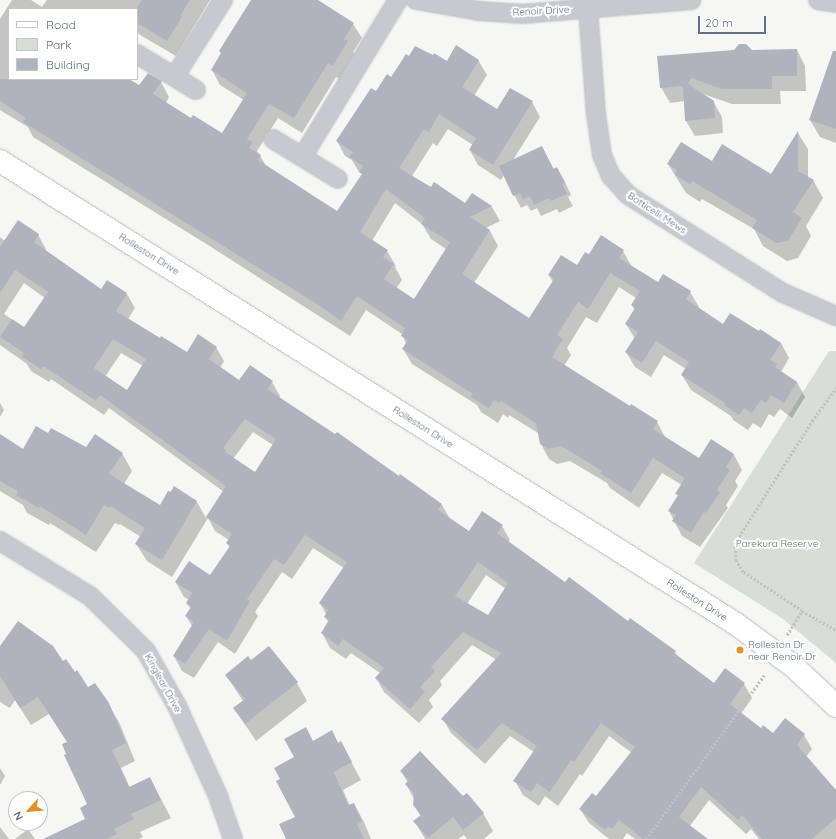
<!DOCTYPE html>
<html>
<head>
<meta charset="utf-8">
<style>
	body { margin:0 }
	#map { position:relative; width:836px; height:839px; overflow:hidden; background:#f6f7f4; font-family:Quicksand,sans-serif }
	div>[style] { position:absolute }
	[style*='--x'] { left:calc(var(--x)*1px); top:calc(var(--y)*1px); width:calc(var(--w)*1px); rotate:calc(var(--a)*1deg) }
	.green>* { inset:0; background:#d6ded5 }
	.shadow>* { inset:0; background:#0003 }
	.building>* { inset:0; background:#b0b3bd }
	.path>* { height:2.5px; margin-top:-1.25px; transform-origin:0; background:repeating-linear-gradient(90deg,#bfc0c3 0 2px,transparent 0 4px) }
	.roads { filter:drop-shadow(0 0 1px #babbc2) drop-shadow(0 0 1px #babbc2) }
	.minor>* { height:18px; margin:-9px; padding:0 9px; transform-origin:9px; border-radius:9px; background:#c8c9ce }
	.secondary>* { height:22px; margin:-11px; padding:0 11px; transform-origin:11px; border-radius:11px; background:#fff }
	.dots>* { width:11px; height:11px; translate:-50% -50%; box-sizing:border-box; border:2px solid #fff; border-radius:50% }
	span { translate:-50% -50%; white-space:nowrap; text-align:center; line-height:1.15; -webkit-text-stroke:4px #fff; paint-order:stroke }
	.street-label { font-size:10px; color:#666d85 }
	.park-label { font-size:10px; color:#657c68 }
	.poi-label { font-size:10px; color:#666d85 }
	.left { translate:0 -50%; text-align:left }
	.legend { position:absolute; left:8px; top:8px; width:130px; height:72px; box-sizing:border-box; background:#fff; border:1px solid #c2c5ce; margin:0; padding:5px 7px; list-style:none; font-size:12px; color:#666d85 }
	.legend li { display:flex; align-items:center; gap:8px; height:20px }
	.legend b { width:20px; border:1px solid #c2c5ce }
	.north { position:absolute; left:8px; top:791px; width:40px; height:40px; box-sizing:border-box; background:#fff; border:1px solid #c2c5ce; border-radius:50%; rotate:243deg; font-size:11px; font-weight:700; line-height:16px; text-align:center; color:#666d85 }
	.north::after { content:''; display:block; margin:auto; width:14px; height:18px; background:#e2902a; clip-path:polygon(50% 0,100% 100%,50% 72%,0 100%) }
	.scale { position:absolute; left:698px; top:16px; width:68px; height:18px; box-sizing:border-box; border:2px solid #666d85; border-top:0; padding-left:5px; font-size:12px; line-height:14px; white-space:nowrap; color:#666d85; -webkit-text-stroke:3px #fff; paint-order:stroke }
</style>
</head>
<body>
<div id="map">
	<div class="green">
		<i style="clip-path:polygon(829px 351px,836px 351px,836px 663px,783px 619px,694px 563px)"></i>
	</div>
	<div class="shadow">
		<i style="clip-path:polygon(evenodd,12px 0,31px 0,42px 7px,47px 0,210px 0,176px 56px,140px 35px,137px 31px,137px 9px,9px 9px,9px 79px,127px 79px,139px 87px,161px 82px,169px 97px,166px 103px,191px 119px,222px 135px,244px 100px,220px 85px,212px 70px,252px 0,316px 0,353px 24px,362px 38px,353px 52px,356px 57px,341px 80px,336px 77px,302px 133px,278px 118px,257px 151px,267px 167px,338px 213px,363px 175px,359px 172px,352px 160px,345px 156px,337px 141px,377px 92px,392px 78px,409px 57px,447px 62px,478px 60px,487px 75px,474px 96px,497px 110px,532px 102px,540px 117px,513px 160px,542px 147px,554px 169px,557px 168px,564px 180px,571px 195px,568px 197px,573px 206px,559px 213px,557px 209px,541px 216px,537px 208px,531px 211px,527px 205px,521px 208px,504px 175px,501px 180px,478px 165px,470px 150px,473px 145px,448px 129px,437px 146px,433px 143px,412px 176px,431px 188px,466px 204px,472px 194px,492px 207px,500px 221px,486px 228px,490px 231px,498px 246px,474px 283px,529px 319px,553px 282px,549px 275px,577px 266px,589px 255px,623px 251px,632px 267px,658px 284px,664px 275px,690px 292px,699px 307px,698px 308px,723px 325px,759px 333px,781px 343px,789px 358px,781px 372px,797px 382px,805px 397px,792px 418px,780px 409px,774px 417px,769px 414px,761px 428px,753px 423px,748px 430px,733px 420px,731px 416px,691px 390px,682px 375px,686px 369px,664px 355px,651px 377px,635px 367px,626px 352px,635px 339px,626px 324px,635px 311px,632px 305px,636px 298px,619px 287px,597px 323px,586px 317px,567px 348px,571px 355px,564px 366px,631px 407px,657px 422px,665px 437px,699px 459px,711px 440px,734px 455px,742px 470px,735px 481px,738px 486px,726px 505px,728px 508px,700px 547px,682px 536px,669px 511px,678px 496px,677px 494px,682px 485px,662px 473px,639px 508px,610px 488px,607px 483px,570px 461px,557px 464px,549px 459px,541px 444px,538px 433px,509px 415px,508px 418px,503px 414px,498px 423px,481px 412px,477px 405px,412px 364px,403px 349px,406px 344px,402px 334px,366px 310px,350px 336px,208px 245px,33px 137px,28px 127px,0 110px,0 19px,12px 0,395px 203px,422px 224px,431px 239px,446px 249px,414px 300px,396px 289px,402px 280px,395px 267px,396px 266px,387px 251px,372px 241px,395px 203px)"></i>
		<i style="clip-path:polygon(797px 50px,805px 66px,806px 91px,780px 91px,781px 104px,732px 104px,703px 94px,713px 101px,722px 117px,723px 133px,695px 136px,686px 121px,685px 101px,670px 103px,661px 87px,752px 51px)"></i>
		<i style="clip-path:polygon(836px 52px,836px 143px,820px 137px,810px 120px)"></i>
		<i style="clip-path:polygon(798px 133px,808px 149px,808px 177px,813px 180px,823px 198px,806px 226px,811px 236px,798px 258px,787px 261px,763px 246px,754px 229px,702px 199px,700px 202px,686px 193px,668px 164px,712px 162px,772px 175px)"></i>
		<i style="clip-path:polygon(evenodd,38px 235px,46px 249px,45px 251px,101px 291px,107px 282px,127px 294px,135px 308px,128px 319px,160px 339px,187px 353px,216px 347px,224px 361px,220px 368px,239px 382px,272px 382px,280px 396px,279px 398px,400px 477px,401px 476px,442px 505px,450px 519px,469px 532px,502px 526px,510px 540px,508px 542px,565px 583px,628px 623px,631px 620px,675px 652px,679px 658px,715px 684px,744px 684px,752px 698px,741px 714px,761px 730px,773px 735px,804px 735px,812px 749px,806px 757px,836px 791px,836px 839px,759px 839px,751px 829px,746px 834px,709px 800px,690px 826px,701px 839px,635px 839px,627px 833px,623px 839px,609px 839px,589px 823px,580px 809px,596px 798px,632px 753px,609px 736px,582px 776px,580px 774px,558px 806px,545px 796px,539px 806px,523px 795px,515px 781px,534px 752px,510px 736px,485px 764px,451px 733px,443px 719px,497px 660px,472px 645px,440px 681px,442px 685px,429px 700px,433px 707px,419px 723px,384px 692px,376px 678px,380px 673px,351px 653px,346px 659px,330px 648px,322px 633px,329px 623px,325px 617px,326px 614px,320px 603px,344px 568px,313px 548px,292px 579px,282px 572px,255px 612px,258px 616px,235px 654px,218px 642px,194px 678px,182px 671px,174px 656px,192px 626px,186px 616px,191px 610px,187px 603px,189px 600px,184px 597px,176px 583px,210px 576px,230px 548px,227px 543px,229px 540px,215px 531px,208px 518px,172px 577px,147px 561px,136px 544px,141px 537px,120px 524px,119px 525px,115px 523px,96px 552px,50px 523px,49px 525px,27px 513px,23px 505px,0 491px,0 458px,24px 450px,48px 434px,86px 449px,122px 453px,132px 471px,124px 484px,160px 506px,174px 487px,197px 502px,206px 518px,224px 492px,109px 408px,104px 415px,51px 379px,49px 382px,31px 371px,27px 364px,0 345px,0 237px,5px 241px,38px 235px,24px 283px,45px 298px,25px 328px,4px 314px,24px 283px,38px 235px,121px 353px,143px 366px,127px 391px,105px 377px,121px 353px,38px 235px,253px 432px,273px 445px,256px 473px,233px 459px,253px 432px,38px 235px,486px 575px,506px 589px,489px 617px,467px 604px,486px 575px)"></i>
		<i style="clip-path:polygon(0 403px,4px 410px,0 417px)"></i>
		<i style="clip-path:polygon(269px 647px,297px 683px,307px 701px,256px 741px,234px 708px,243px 701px,226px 675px,251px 661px)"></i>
		<i style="clip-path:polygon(0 648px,62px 662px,88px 688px,108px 704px,119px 722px,135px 761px,121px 768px,130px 788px,150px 778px,171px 818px,140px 832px,143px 837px,139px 839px,74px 839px,86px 819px,89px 805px,67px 754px,68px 743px,49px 714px,31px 725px,15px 700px,10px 708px,0 702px)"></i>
		<i style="clip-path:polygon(332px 732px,339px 744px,341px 743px,361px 780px,343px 790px,350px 806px,354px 804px,364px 822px,371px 839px,287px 839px,297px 817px,281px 780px,295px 758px,313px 742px)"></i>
		<i style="clip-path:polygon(0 768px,5px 776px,0 785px)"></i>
		<i style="clip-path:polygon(401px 771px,463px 797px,483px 813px,493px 831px,484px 839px,467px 839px,464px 835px,458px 839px,425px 839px,415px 822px,421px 817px,414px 805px,414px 799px,406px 784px,408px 783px)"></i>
		<i style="clip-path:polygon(0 827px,9px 839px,0 839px)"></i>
		<i style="clip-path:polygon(28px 829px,35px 839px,15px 839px)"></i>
	</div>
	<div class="building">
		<i style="clip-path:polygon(142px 0,190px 0,180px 16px,182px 17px,167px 41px,137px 23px,137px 8px)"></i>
		<i style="clip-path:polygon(evenodd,251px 0,318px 0,354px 23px,344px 39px,348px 41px,333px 66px,328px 63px,294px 118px,269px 104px,247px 139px,253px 142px,249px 148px,261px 155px,258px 160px,337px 211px,362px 174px,359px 172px,363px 166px,349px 157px,353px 152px,336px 141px,371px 88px,376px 91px,387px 74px,391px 77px,406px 54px,409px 56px,415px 46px,433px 55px,434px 53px,447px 61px,456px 45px,479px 60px,462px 87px,497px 109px,510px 88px,533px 101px,493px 165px,469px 150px,476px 138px,439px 114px,429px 132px,424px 129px,399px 168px,431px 187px,434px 182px,465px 203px,472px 193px,492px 206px,470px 217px,490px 230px,462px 274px,529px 318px,554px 279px,548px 275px,561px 255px,577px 265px,585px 252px,589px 254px,601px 235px,624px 250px,619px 258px,658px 282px,663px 274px,691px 291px,686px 299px,723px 324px,730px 313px,759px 331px,760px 329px,781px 343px,770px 360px,777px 364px,775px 367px,797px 382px,784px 403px,771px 395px,766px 403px,761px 400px,752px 413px,744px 408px,739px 415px,724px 405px,725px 403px,681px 375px,689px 362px,656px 341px,642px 363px,625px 352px,638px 332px,625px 324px,635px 308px,631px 305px,640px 291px,610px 273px,588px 309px,578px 302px,557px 335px,563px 339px,552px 357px,630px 406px,631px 404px,658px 421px,653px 429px,699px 458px,711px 439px,734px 454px,726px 467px,730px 470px,717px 490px,720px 492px,706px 513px,704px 512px,691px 533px,672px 521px,676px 515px,668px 511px,678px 495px,675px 494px,685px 478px,653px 458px,631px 493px,600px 473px,602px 471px,568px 450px,561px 446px,548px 449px,540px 444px,536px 423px,501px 401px,499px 403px,494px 400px,489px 408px,471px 397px,473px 394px,402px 349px,408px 340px,401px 336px,405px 328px,357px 296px,341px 321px,320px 306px,23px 122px,26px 118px,0 101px,0 79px,129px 79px,139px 85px,148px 73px,162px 81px,153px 94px,191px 118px,193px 115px,222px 133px,247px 93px,211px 70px,221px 53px,219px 51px,251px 0,386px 189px,425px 218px,421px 224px,450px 242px,414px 299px,384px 279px,394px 264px,383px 257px,388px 250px,360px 232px,386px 189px)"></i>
		<i style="clip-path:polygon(739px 44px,746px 44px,752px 50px,797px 49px,797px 76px,772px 76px,772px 89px,722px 89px,691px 78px,688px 84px,714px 101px,715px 118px,685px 121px,683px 86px,660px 88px,657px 56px,734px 50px)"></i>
		<i style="clip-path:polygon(833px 51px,836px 51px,836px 129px,809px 120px)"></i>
		<i style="clip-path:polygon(798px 131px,798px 171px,814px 180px,793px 212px,802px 218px,788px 241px,776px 243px,752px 228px,757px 220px,692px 181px,690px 184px,675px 175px,677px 170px,667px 164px,681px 142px,712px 161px,722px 144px,771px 174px)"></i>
		<i style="clip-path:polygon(542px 146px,553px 169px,557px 167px,565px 183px,562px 184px,567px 194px,551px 201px,549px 198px,534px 205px,530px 196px,523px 200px,520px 193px,513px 196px,499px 166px)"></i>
		<i style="clip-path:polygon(evenodd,18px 220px,39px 234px,34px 242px,101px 289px,107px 280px,127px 293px,116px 311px,160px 338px,161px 336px,187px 352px,198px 334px,217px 347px,209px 359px,239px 380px,250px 365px,273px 381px,267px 389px,335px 434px,337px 432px,399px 476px,400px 474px,442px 504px,438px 510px,469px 531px,482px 511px,503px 525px,497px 533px,565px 582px,569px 577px,628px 621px,630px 618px,676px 651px,674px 653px,714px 683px,725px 668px,745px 683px,730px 704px,761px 728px,763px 725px,773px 733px,785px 718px,805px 734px,797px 745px,836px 790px,836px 818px,812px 839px,762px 839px,742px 815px,738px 820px,701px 787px,679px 817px,708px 839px,643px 839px,619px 820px,612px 829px,608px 826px,605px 830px,579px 809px,592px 793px,596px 796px,635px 747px,601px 723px,574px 762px,571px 760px,550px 792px,537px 783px,531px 792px,513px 781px,537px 746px,502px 723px,477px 750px,441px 719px,501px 653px,463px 632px,431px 667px,435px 671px,420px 687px,425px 692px,410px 709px,375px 678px,384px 668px,343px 639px,338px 646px,321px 633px,329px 620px,324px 617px,328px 610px,319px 603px,347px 562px,305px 535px,284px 565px,274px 559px,247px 599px,250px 601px,227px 641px,209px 629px,185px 664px,173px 656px,194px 622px,185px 616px,191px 607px,186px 603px,192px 593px,175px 582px,189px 561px,210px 575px,230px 546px,226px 543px,232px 534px,206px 517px,226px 486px,100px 395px,96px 401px,43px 366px,41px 369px,22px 357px,24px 353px,0 337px,12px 319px,24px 327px,48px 292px,15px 270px,0 293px,0 247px,18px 220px,113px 339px,146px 359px,127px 390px,94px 368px,113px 339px,18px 220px,245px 419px,276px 439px,255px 472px,225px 452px,226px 450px,223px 448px,245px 419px,18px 220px,478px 562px,508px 583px,488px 615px,455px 596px,478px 562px)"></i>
		<i style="clip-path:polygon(36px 426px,48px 433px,51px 428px,86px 447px,95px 434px,123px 453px,109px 474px,160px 505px,168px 491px,171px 492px,174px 486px,197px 501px,162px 560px,135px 544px,145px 528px,110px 506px,109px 508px,104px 505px,86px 535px,40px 506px,39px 508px,16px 495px,18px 491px,0 481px,0 434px,23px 449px)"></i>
		<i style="clip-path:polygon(18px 621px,53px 646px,63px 661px,66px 659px,75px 672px,77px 670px,88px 687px,95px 683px,109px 703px,126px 743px,112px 750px,129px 787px,150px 777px,161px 800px,131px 814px,134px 819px,114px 829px,117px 834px,107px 839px,43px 839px,85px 819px,80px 808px,87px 804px,64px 755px,66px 754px,62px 744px,67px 742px,38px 697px,20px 708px,0 676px,0 646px)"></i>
		<i style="clip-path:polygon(269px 646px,298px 682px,245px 724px,233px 708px,245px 699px,225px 675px,248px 656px,251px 660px)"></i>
		<i style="clip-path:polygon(306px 727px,313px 741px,332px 730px,338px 743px,341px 741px,352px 762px,334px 772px,348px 805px,354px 803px,362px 822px,357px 824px,364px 839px,286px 839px,279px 824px,295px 817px,276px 781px,280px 779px,274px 768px,294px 757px,284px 739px)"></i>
		<i style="clip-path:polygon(420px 751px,463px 796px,467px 793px,484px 813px,463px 830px,453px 817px,428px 838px,413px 821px,421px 815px,413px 805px,414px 793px,405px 784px,409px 780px,400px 771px)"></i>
	</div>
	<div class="path">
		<i style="--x:802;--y:611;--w:71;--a:-146.5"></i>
		<i style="--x:743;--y:572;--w:13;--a:-122"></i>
		<i style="--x:736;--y:561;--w:13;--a:-94"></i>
		<i style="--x:735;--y:548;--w:8;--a:-76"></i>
		<i style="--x:737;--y:540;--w:92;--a:-57.9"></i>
		<i style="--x:786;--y:462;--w:49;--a:-57.6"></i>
		<i style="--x:812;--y:421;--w:41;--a:-54"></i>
		<i style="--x:787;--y:635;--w:28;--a:-58"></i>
		<i style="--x:802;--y:611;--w:39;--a:29"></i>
		<i style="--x:646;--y:839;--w:203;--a:-54.2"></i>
	</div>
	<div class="roads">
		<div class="minor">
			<i style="--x:416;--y:0;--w:64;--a:9.9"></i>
			<i style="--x:479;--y:11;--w:43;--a:4"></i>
			<i style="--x:522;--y:14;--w:170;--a:-4.7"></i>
			<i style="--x:818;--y:0;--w:18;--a:9"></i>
			<i style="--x:588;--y:8;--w:106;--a:85.7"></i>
			<i style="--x:596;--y:114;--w:41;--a:81.7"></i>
			<i style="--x:602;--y:155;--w:23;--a:67"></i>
			<i style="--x:611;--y:176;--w:25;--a:48"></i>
			<i style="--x:628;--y:195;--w:183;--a:32.3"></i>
			<i style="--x:783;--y:293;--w:58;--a:23.5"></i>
			<i style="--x:137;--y:54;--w:69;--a:31.4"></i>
			<i style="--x:175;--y:76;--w:90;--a:-57.7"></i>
			<i style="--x:273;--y:139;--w:76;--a:31.6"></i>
			<i style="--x:303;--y:156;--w:183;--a:-58.7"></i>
			<i style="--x:0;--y:541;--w:105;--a:31.4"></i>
			<i style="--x:90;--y:596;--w:78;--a:44.5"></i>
			<i style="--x:146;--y:651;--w:63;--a:60.6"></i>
			<i style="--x:177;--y:706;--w:99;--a:65.5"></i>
			<i style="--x:218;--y:796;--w:46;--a:70.8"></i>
		</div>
		<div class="secondary">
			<i style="--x:0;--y:161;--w:870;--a:32.17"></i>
			<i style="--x:736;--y:624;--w:71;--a:36.4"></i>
			<i style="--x:793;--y:666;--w:59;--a:42.9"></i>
		</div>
	</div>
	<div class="dots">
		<i style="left:740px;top:650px;background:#e2902a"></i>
	</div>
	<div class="street-label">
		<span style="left:541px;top:11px;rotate:-3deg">Renoir Drive</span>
		<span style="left:657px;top:213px;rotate:33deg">Botticelli Mews</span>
		<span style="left:149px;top:254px;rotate:32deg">Rolleston Drive</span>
		<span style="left:423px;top:427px;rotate:32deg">Rolleston Drive</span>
		<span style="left:697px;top:600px;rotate:32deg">Rolleston Drive</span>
		<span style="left:163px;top:683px;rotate:61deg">Kinglear Drive</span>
	</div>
	<div class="park-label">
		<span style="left:777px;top:544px">Parekura Reserve</span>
	</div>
	<div class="poi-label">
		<span class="left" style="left:748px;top:650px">Rolleston Dr<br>near Renoir Dr</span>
	</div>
	<ul class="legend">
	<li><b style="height:5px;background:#fff"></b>Road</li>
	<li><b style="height:11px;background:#d6ded5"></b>Park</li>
	<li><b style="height:11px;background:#b0b3bd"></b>Building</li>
	</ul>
	<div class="north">N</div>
	<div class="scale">20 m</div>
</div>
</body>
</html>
